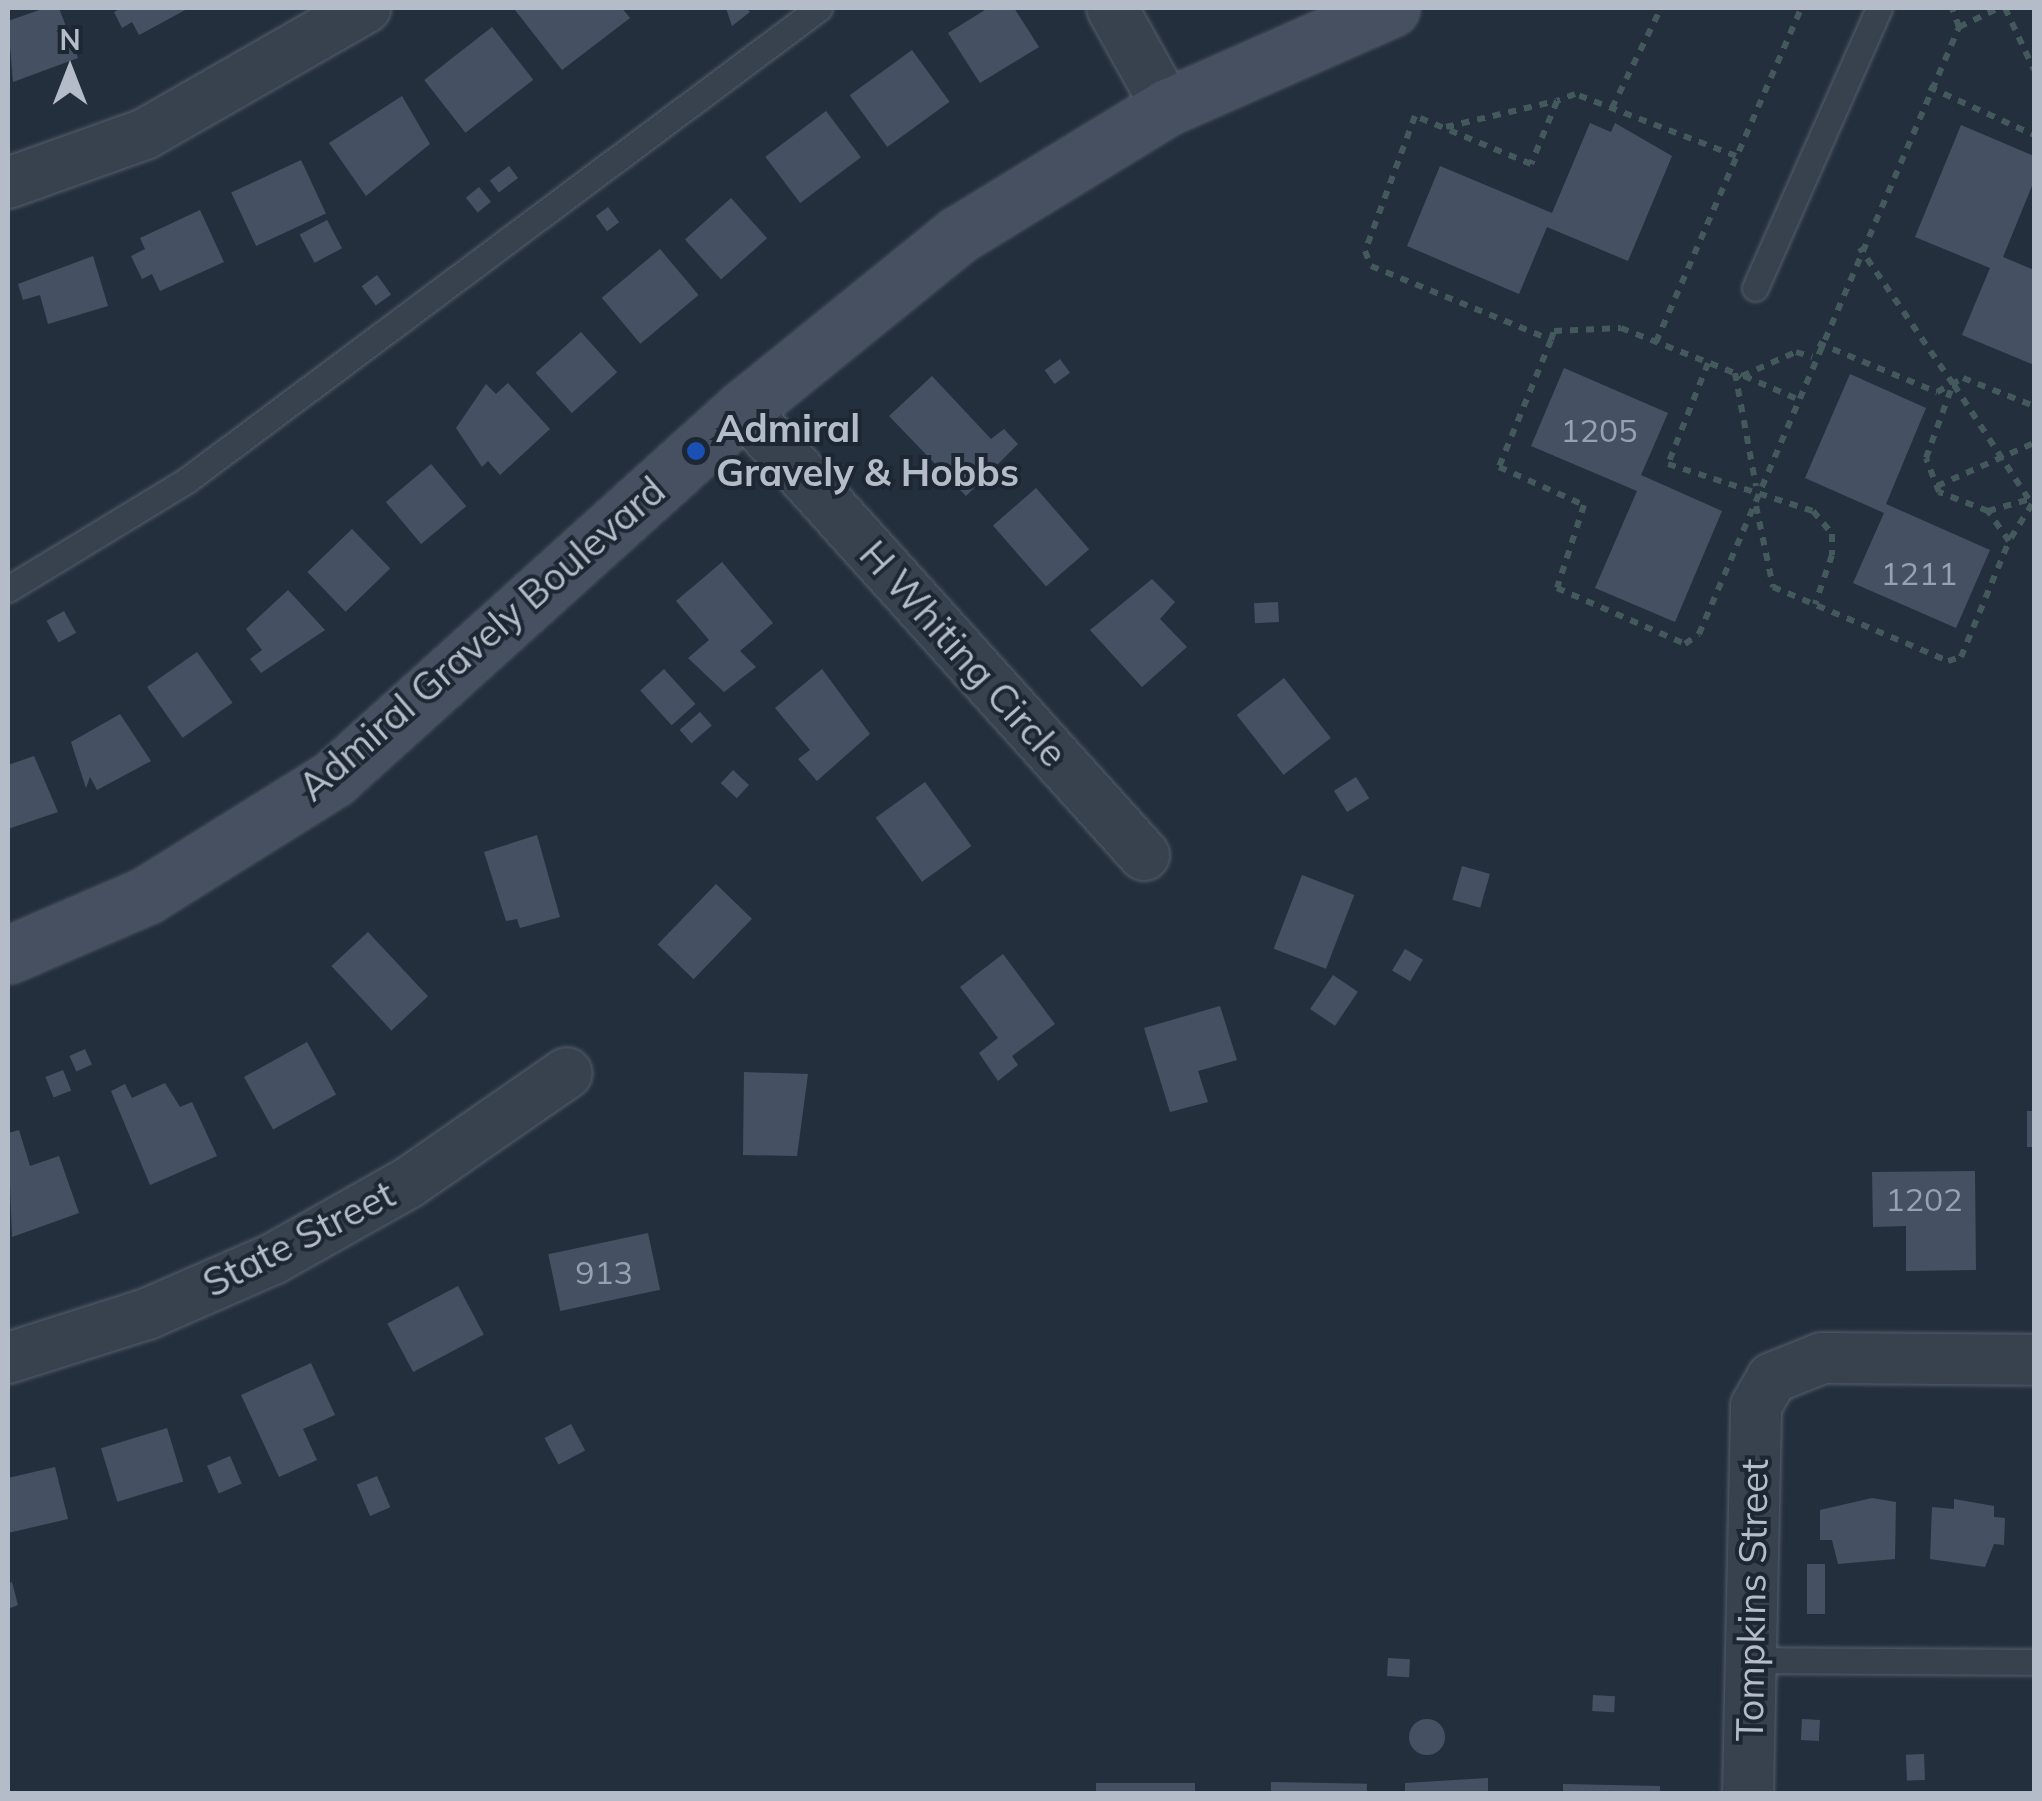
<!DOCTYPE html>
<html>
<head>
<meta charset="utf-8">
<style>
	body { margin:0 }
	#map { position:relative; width:2042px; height:1801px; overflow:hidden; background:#242f3e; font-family:Mulish,sans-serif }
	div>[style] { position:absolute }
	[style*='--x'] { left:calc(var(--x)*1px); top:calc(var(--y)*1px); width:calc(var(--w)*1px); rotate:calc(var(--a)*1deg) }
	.building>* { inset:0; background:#455162; transform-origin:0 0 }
	.round { border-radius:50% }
	.path>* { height:6px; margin-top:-3px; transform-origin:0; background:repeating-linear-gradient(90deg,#44595c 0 8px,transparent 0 16px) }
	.roads { filter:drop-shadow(0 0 2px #565f6c) drop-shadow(0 0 2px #565f6c) }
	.lane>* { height:25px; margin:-12.5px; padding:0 12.5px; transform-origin:12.5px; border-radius:12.5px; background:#38414e }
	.street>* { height:50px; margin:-25px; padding:0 25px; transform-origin:25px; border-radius:25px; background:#38414e }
	.secondary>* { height:55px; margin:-27.5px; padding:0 27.5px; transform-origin:27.5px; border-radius:27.5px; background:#465061 }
	.dots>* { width:28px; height:28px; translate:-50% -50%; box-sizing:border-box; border:5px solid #1d2633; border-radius:50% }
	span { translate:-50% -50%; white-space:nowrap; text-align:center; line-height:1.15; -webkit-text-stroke:8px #1d2633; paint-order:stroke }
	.number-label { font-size:32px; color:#98a1af }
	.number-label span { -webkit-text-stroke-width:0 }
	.poi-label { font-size:38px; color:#b4bcc9; font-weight:700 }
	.left { translate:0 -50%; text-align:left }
	.street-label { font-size:38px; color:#b4bcc9 }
	.frame { position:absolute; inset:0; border:10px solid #b4bcc9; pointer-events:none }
	.north { position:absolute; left:20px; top:20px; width:100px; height:100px; -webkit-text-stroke:8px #1d2633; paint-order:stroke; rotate:0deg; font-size:28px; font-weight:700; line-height:40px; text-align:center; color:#b4bcc9 }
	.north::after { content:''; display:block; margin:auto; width:35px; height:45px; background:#b4bcc9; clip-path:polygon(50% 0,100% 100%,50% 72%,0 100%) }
</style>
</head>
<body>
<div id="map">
	<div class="building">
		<i style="clip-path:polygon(45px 8px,59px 8px,78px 58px,13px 82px,8px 21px)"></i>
		<i style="clip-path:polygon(122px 8px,189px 8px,139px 35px,132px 22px,122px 28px,114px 12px)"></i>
		<i style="clip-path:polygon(622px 8px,630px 18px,562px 70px,515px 10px)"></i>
		<i style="clip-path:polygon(726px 8px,746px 8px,750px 12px,732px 26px)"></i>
		<i style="clip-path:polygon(988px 8px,1014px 8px,1039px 47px,980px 83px,948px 33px)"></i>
		<i style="left:492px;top:27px;width:67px;height:86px;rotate:52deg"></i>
		<i style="left:912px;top:50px;width:64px;height:77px;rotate:54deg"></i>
		<i style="clip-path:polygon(402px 96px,430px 144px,366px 196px,329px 143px)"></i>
		<i style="left:826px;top:111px;width:58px;height:76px;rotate:53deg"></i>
		<i style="clip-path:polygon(1590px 123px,1611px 132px,1615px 123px,1672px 156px,1628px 261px,1547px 227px,1519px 294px,1407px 246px,1440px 166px,1552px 213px)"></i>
		<i style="clip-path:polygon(1961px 125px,2034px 156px,2034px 181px,2003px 257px,2034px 270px,2034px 365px,1962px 335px,1990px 268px,1915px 237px)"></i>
		<i style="left:301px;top:160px;width:59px;height:77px;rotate:65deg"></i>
		<i style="left:509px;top:166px;width:15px;height:24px;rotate:53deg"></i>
		<i style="left:479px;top:187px;width:19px;height:17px;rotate:51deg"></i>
		<i style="left:731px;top:198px;width:54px;height:62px;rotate:48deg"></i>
		<i style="left:608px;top:207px;width:19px;height:15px;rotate:54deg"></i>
		<i style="clip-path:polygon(200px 210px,224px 262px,160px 291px,152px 274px,142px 279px,131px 256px,145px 249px,140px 238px)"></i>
		<i style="left:327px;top:220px;width:32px;height:31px;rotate:62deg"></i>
		<i style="left:660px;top:249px;width:60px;height:76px;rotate:50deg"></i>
		<i style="clip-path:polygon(93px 256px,108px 306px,48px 324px,40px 295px,23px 300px,18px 284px)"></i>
		<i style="left:377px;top:275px;width:24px;height:19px;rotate:54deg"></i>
		<i style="left:581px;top:332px;width:54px;height:61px;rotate:48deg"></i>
		<i style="left:1060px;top:359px;width:17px;height:19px;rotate:54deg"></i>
		<i style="clip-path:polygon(1564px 368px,1668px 413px,1641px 475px,1722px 511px,1675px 622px,1595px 588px,1637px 491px,1531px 446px)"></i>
		<i style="clip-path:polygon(1850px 374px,1926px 408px,1886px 504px,1990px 550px,1956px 628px,1853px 583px,1884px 513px,1805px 478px)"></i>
		<i style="clip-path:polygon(932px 376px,991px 439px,1004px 429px,1018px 444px,966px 496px,889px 416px)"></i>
		<i style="clip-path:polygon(508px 383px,550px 429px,500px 475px,488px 461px,482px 467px,456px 428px,486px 384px,496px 394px)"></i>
		<i style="left:431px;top:464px;width:55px;height:59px;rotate:50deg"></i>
		<i style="left:1036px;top:488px;width:81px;height:57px;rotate:49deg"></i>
		<i style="left:352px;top:529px;width:55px;height:62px;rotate:46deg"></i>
		<i style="clip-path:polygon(722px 562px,773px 623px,740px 651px,756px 667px,724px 692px,688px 658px,709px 640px,676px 601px)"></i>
		<i style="clip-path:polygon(1152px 579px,1175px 602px,1160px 619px,1187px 647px,1142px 687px,1090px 630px)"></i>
		<i style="clip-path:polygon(288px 590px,325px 630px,261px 673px,250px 659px,262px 650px,246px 629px)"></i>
		<i style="left:1278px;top:602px;width:20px;height:24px;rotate:87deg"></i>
		<i style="left:64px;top:611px;width:25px;height:20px;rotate:61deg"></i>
		<i style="left:197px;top:652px;width:62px;height:61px;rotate:55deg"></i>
		<i style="left:664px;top:669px;width:47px;height:32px;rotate:48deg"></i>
		<i style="clip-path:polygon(822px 669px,870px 734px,817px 781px,798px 759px,810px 750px,775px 708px)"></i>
		<i style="left:1284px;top:678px;width:76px;height:60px;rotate:52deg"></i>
		<i style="left:700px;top:712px;width:18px;height:27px;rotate:49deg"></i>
		<i style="clip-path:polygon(120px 714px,151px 761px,97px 790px,90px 777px,86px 788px,71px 742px)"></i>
		<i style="clip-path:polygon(34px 756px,58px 812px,8px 829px,8px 765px)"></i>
		<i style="left:733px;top:770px;width:22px;height:18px;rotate:43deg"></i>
		<i style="left:1356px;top:777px;width:25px;height:26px;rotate:58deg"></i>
		<i style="left:925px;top:782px;width:79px;height:61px;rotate:54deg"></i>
		<i style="clip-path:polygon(537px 835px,560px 917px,520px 928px,517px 919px,506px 921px,484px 852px)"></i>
		<i style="left:1462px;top:866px;width:29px;height:35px;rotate:16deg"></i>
		<i style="left:1302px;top:875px;width:56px;height:79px;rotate:21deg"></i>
		<i style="left:716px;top:884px;width:50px;height:84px;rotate:44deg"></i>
		<i style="left:368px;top:932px;width:88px;height:50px;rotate:47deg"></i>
		<i style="left:1405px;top:949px;width:21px;height:25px;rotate:31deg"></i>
		<i style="clip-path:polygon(1003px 954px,1055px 1024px,1012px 1056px,1018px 1065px,998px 1081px,979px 1053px,998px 1038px,960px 987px)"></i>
		<i style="left:1333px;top:975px;width:30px;height:41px;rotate:34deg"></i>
		<i style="clip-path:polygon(1220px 1006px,1237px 1060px,1198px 1071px,1208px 1102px,1170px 1112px,1144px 1028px)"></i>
		<i style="left:307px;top:1042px;width:60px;height:72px;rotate:61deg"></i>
		<i style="left:85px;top:1049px;width:17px;height:17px;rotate:66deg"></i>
		<i style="left:63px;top:1070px;width:22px;height:19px;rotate:68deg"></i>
		<i style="clip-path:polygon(744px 1072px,808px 1074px,797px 1156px,743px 1155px)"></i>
		<i style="clip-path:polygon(165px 1083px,180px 1107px,192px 1102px,217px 1156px,150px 1185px,111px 1091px,125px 1084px,132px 1098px)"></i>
		<i style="left:2027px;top:1111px;width:7px;height:36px"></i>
		<i style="clip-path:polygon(19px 1130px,30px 1166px,59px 1156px,79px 1213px,12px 1237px,8px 1133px)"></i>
		<i style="clip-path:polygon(1975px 1171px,1976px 1270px,1906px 1271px,1906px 1226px,1873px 1227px,1872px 1172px)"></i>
		<i style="left:648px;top:1233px;width:58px;height:102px;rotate:78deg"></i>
		<i style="left:458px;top:1286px;width:55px;height:80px;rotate:62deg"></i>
		<i style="clip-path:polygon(311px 1363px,335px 1415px,303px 1429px,317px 1460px,279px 1477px,241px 1395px)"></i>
		<i style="left:571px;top:1424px;width:30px;height:30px;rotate:62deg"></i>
		<i style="left:167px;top:1428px;width:56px;height:69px;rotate:73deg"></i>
		<i style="left:230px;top:1456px;width:30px;height:25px;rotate:67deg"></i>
		<i style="clip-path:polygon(55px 1467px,68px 1519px,8px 1533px,8px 1478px)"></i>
		<i style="left:377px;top:1476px;width:34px;height:22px;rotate:67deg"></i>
		<i style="clip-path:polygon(1872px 1498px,1896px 1502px,1895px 1559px,1838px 1564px,1832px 1540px,1820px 1540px,1820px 1510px)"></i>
		<i style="clip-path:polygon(1954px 1499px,1994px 1506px,1994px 1517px,2005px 1518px,2004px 1545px,1994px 1544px,1985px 1567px,1930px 1559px,1932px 1507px,1954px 1509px)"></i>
		<i style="left:1807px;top:1564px;width:18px;height:50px"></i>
		<i style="clip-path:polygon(12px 1582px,18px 1605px,8px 1609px,8px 1584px)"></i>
		<i style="left:1388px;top:1658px;width:22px;height:18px;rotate:3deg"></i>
		<i style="left:1593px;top:1695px;width:22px;height:16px;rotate:3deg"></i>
		<i style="left:1802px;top:1719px;width:18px;height:21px;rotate:3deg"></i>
		<i class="round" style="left:1409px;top:1719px;width:36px;height:36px"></i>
		<i style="left:1924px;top:1754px;width:26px;height:18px;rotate:88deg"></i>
		<i style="clip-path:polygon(1488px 1778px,1488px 1794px,1405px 1794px,1405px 1783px)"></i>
		<i style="left:1271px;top:1782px;width:96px;height:12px;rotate:1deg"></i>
		<i style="left:1096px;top:1783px;width:99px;height:11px"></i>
		<i style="clip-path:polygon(1563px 1784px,1660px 1786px,1660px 1794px,1563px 1794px)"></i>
	</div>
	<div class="path">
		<i style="--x:2005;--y:8;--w:68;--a:64.9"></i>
		<i style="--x:1959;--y:27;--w:44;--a:-25.4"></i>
		<i style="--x:1929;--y:87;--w:115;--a:24.6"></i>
		<i style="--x:1612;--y:108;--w:111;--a:-63.9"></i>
		<i style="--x:1446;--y:127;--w:113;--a:-13.3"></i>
		<i style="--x:1736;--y:156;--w:173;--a:-158.9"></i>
		<i style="--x:1575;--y:94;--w:19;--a:159"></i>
		<i style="--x:1557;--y:101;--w:68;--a:112.4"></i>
		<i style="--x:1531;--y:164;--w:126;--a:-157.5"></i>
		<i style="--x:1415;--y:116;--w:144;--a:110.3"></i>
		<i style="--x:1365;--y:251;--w:16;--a:68"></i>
		<i style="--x:1371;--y:266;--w:195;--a:22.3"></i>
		<i style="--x:1551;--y:340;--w:137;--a:112.3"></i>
		<i style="--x:1499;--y:467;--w:93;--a:24.1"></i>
		<i style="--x:1584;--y:505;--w:87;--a:108"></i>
		<i style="--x:1557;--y:588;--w:140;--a:23.6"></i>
		<i style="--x:1685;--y:644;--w:17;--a:-36"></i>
		<i style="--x:1699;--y:634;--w:660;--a:-66.81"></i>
		<i style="--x:1959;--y:27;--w:20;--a:-110"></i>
		<i style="--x:1551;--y:340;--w:9;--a:-72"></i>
		<i style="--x:1554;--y:331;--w:67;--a:-2.6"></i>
		<i style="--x:1621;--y:328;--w:130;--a:21.6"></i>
		<i style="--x:1742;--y:376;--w:59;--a:-24"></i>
		<i style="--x:1796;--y:352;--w:17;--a:17"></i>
		<i style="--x:1656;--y:342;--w:364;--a:-66.5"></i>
		<i style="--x:1818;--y:343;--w:129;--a:22.4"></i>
		<i style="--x:1937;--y:392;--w:30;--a:-28"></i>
		<i style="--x:1963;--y:378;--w:76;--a:21.5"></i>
		<i style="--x:1708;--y:363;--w:109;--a:111.6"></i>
		<i style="--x:1668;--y:464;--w:152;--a:18"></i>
		<i style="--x:1813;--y:511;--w:30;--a:50"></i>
		<i style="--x:1832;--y:534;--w:21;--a:90"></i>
		<i style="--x:1832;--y:555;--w:52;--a:109.1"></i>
		<i style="--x:1735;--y:373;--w:115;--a:79.5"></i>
		<i style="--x:1744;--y:376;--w:56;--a:23.3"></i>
		<i style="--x:1954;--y:385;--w:142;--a:56.8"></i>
		<i style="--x:2032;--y:504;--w:44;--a:121.9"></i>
		<i style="--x:1937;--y:486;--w:106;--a:-23.9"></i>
		<i style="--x:1756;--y:506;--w:83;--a:78.1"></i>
		<i style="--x:1773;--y:587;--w:190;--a:22.9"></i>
		<i style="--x:1948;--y:661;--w:14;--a:-17"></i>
		<i style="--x:1961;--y:657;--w:126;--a:-67.5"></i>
		<i style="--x:2009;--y:541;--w:37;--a:-125"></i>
		<i style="--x:1988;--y:511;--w:53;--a:-158.8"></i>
		<i style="--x:1939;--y:492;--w:36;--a:-111"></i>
		<i style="--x:1926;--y:458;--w:79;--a:-70"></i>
		<i style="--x:1953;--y:384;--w:165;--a:-124.4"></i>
		<i style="--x:1988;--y:511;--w:48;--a:-15.8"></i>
	</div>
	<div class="roads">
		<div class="lane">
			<i style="--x:1755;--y:288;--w:306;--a:-66.1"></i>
			<i style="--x:8;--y:589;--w:210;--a:-31.3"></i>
			<i style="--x:187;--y:480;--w:789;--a:-36.75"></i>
			<i style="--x:1749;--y:1660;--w:285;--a:0.4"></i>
		</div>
		<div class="street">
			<i style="--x:1112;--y:8;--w:113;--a:60.9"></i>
			<i style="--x:8;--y:183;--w:145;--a:-19.7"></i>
			<i style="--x:145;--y:134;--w:254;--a:-29.8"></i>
			<i style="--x:743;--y:409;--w:600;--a:48.04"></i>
			<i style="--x:8;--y:1358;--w:146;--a:-17.6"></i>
			<i style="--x:147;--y:1314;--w:137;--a:-23.6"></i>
			<i style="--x:273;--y:1259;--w:155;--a:-29.4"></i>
			<i style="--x:408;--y:1183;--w:193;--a:-34.7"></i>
			<i style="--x:1748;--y:1794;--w:388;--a:-88.8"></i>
			<i style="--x:1756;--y:1406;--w:32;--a:-60"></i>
			<i style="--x:1772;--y:1378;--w:54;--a:-21.8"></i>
			<i style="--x:1822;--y:1358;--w:212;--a:0.5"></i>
		</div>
		<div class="secondary">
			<i style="--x:8;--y:955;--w:151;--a:-23.3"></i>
			<i style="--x:147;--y:895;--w:221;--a:-32"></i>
			<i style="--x:334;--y:778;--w:551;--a:-42.06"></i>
			<i style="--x:743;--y:409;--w:277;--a:-39"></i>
			<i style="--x:958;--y:235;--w:245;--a:-31.5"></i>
			<i style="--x:1167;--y:107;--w:245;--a:-23.8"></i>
		</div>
	</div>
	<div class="dots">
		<i style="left:696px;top:451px;background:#1a4fb4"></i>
	</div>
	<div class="number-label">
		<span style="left:1599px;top:430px">1205</span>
		<span style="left:1919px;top:573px">1211</span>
		<span style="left:1924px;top:1199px">1202</span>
		<span style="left:604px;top:1272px">913</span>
	</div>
	<div class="poi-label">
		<span class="left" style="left:716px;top:451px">Admiral<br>Gravely &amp; Hobbs</span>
	</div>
	<div class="street-label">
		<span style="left:482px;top:639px;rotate:-41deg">Admiral Gravely Boulevard</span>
		<span style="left:963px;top:654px;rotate:48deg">H Whiting Circle</span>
		<span style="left:299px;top:1239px;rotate:-27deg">State Street</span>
		<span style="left:1752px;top:1600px;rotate:-89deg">Tompkins Street</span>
	</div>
	<div class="frame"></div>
	<div class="north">N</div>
</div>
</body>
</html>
